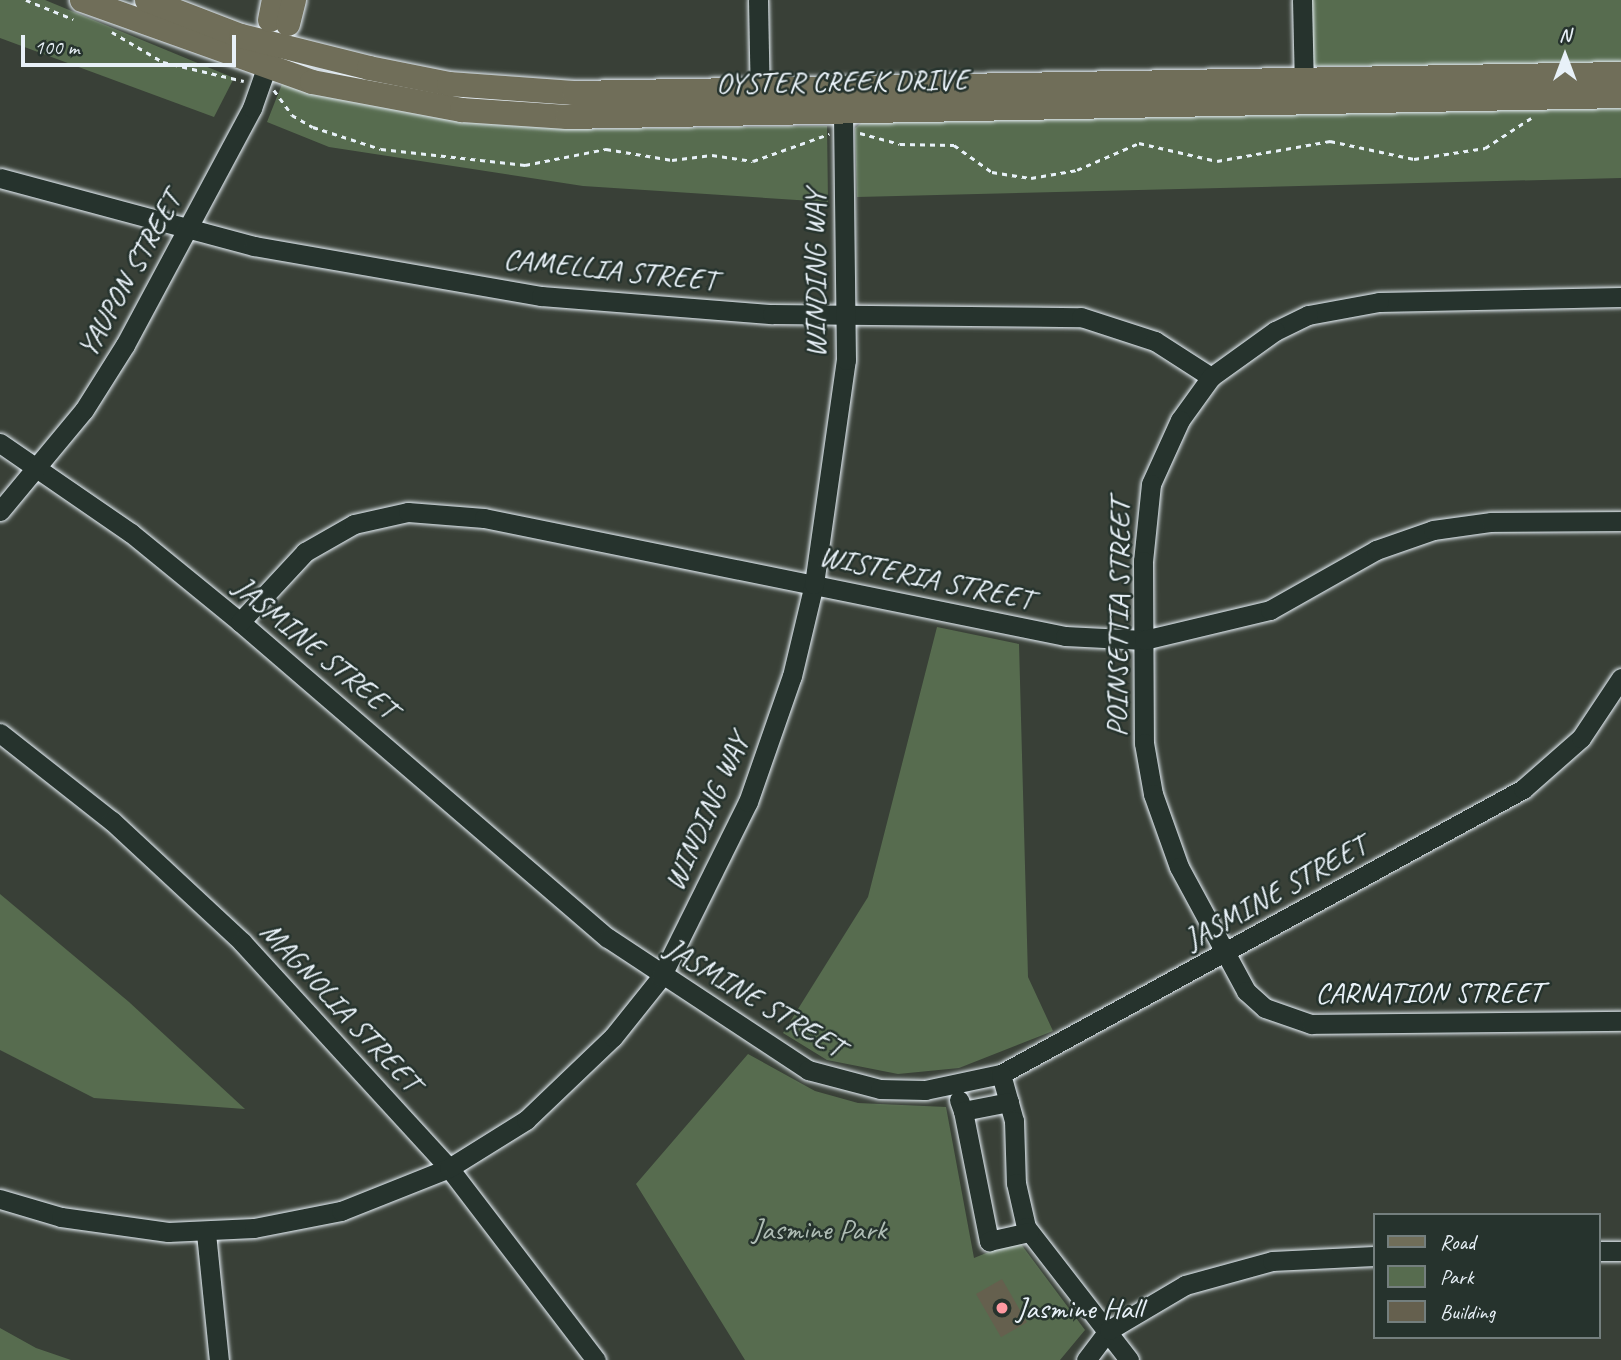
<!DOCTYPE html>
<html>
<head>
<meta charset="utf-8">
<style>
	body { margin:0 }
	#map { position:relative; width:1621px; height:1360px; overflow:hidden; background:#394037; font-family:Caveat,sans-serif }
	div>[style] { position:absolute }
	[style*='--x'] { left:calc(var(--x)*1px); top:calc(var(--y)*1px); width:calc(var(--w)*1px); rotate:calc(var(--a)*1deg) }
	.green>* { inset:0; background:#576c4f; transform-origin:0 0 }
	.building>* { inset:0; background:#65604e; transform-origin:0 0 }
	.path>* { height:2.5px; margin-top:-1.25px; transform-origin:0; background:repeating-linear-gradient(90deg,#e8f1f8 0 5px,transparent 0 10px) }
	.roads { filter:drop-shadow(0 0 2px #e8f1f8) drop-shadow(0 0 2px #e8f1f8) }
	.minor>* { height:19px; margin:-9.5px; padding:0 9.5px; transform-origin:9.5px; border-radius:9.5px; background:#26332d }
	.major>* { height:24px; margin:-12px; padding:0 12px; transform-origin:12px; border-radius:12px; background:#706e59 }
	.dots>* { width:19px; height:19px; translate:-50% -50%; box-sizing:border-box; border:4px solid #26332d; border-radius:50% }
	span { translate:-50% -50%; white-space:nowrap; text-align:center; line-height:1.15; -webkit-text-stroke:5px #26332d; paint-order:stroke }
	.street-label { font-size:30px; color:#e8f1f8 }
	.park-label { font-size:30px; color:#aebcb4 }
	.poi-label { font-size:30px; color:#e8f1f8 }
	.left { translate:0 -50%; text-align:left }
	.legend { position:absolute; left:1373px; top:1213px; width:228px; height:126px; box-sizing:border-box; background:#26332d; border:2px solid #747f7e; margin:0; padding:9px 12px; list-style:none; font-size:21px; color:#e8f1f8 }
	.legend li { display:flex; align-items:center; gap:14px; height:35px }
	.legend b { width:35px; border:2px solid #747f7e }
	.north { position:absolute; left:1530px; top:21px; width:70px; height:70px; -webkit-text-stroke:5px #26332d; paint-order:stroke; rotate:0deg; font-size:19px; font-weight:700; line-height:28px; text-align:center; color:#e8f1f8 }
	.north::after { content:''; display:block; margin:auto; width:24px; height:32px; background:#e8f1f8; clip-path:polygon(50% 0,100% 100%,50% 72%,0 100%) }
	.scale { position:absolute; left:21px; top:35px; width:215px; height:32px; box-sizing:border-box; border:4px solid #e8f1f8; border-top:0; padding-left:9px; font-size:21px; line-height:24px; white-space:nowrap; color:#e8f1f8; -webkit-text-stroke:5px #26332d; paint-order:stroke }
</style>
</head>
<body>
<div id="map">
	<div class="green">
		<i style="clip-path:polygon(0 0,45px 0,234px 78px,214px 117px,0 38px)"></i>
		<i style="left:1310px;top:0;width:311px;height:66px"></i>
		<i style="clip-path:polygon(282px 84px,498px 124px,578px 129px,827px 126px,828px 202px,583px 186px,329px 147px,267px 122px)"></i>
		<i style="clip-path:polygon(1621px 105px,1621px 178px,857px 197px,855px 128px,865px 120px)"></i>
		<i style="clip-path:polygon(937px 627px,1019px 644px,1028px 977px,1053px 1031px,959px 1068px,898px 1074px,827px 1060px,783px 1033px,868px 897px)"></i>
		<i style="clip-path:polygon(0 894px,129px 1002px,245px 1109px,94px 1098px,0 1050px)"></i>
		<i style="clip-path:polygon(748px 1054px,815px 1091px,858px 1103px,946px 1107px,974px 1258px,1018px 1240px,1085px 1330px,1060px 1360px,745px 1360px,636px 1184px)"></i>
		<i style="clip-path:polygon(0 1328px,36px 1348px,71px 1360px,0 1360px)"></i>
	</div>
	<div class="building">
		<i style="left:1002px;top:1279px;width:50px;height:30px;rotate:60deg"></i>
	</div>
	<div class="path">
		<i style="--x:26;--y:0;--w:51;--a:22"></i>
		<i style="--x:112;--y:32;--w:59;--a:30.5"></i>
		<i style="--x:163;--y:62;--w:83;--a:13.2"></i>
		<i style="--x:274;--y:90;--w:31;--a:54"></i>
		<i style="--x:292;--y:115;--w:24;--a:30"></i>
		<i style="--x:313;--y:127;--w:71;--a:17.9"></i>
		<i style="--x:381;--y:149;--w:145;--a:6.3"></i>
		<i style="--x:525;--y:165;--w:83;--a:-11.2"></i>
		<i style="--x:606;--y:149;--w:67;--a:9.5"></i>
		<i style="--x:672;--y:160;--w:40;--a:-7.1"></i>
		<i style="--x:712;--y:155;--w:41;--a:8.3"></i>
		<i style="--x:753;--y:161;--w:81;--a:-19.6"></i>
		<i style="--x:860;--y:133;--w:41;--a:15.4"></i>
		<i style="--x:900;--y:144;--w:54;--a:1.1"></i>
		<i style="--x:954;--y:145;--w:47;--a:35.4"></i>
		<i style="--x:992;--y:172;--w:39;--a:9"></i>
		<i style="--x:1031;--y:178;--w:47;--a:-9.9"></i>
		<i style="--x:1077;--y:170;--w:68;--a:-23.5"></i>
		<i style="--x:1139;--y:143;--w:80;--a:13"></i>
		<i style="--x:1217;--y:161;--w:115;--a:-10"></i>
		<i style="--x:1330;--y:141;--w:86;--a:12.1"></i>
		<i style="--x:1414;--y:159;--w:72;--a:-8.8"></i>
		<i style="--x:1485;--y:148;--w:55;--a:-33.1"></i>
	</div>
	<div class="roads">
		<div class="minor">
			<i style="--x:758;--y:0;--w:102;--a:88.9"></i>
			<i style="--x:1302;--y:0;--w:91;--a:88.7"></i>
			<i style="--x:0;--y:178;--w:263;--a:15"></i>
			<i style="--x:254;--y:246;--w:291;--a:9.9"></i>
			<i style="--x:541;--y:296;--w:232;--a:4.5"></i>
			<i style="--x:772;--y:314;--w:309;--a:0.6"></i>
			<i style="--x:1081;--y:317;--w:78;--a:18"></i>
			<i style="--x:1155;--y:341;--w:67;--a:32.7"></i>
			<i style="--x:1621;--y:297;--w:242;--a:178.8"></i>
			<i style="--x:1379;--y:302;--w:72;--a:169.6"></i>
			<i style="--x:1308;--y:315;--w:37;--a:154"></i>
			<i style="--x:1275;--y:331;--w:79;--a:144.3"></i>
			<i style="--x:1211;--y:377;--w:53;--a:125.8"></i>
			<i style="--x:1180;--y:420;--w:70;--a:114.4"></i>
			<i style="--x:1151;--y:484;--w:77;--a:95.9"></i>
			<i style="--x:1143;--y:561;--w:182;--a:89.7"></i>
			<i style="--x:1144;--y:743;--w:52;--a:80"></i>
			<i style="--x:1153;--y:794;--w:77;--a:70.4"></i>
			<i style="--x:1179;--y:867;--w:141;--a:61.6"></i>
			<i style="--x:1246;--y:991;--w:25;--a:42"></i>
			<i style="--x:1265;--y:1008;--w:49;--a:19.2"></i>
			<i style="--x:1311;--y:1024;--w:310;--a:-0.6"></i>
			<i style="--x:0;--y:443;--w:159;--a:34.5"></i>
			<i style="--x:131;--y:533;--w:141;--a:39.2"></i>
			<i style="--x:240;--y:622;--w:485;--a:40.7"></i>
			<i style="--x:608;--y:938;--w:240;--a:33.4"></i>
			<i style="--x:808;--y:1070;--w:74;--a:14.8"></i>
			<i style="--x:880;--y:1089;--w:45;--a:1.3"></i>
			<i style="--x:925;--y:1090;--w:78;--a:-11.9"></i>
			<i style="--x:1001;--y:1074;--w:595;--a:-28.63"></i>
			<i style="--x:1523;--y:789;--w:77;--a:-41.3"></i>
			<i style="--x:1581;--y:738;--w:72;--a:-56.3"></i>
			<i style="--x:0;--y:511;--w:131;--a:-50.3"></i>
			<i style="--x:84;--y:410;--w:77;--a:-57.8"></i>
			<i style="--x:125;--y:345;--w:269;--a:-61.8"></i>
			<i style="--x:252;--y:108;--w:57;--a:-70.6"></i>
			<i style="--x:240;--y:622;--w:96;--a:-47.1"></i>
			<i style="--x:305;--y:552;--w:56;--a:-29.7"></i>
			<i style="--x:354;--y:524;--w:55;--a:-12.5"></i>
			<i style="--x:408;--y:512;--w:76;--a:4.5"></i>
			<i style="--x:484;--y:518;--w:593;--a:11.48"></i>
			<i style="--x:1065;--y:636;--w:79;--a:2.9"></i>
			<i style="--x:1144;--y:640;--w:130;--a:-13.4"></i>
			<i style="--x:1270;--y:610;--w:122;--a:-29.5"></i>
			<i style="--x:1376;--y:550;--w:60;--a:-19.3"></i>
			<i style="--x:1433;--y:530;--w:59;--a:-7.9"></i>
			<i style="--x:1491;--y:522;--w:130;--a:-0.4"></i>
			<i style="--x:0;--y:733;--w:142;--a:38.2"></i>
			<i style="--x:112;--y:821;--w:178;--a:42.9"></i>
			<i style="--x:242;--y:942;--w:306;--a:47.5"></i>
			<i style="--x:449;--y:1168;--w:242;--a:52.6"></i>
			<i style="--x:1001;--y:1074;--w:49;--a:74.5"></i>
			<i style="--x:1014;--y:1121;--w:62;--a:88.2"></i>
			<i style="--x:1016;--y:1183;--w:45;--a:77.2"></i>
			<i style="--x:1026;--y:1227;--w:168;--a:52.2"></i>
			<i style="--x:959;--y:1100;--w:12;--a:70"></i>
			<i style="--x:963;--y:1111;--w:47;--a:-11.1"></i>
			<i style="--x:963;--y:1111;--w:133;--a:78.7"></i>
			<i style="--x:989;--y:1241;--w:41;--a:-12.7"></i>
			<i style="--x:0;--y:1199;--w:64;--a:16.4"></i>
			<i style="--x:61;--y:1217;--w:108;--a:8"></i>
			<i style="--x:168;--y:1232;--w:86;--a:-2.7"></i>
			<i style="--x:254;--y:1228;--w:89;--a:-11.1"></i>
			<i style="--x:341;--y:1211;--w:116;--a:-21.7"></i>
			<i style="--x:449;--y:1168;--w:91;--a:-31.9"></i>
			<i style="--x:526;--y:1120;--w:120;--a:-43.7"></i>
			<i style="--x:613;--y:1037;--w:77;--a:-51.3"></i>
			<i style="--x:661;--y:977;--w:195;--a:-63.6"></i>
			<i style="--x:748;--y:802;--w:133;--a:-70.8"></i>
			<i style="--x:792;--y:676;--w:95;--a:-76.6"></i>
			<i style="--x:814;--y:584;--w:226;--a:-81.9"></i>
			<i style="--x:846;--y:360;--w:261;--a:-90.7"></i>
			<i style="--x:206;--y:1233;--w:128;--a:84.2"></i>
			<i style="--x:1598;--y:1251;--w:23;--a:0"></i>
			<i style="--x:1086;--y:1360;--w:38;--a:-53"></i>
			<i style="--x:1109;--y:1330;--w:88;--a:-30.6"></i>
			<i style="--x:1185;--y:1285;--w:90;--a:-15.4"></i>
			<i style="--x:1272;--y:1261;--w:102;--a:-2.8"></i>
		</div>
		<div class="major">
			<i style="--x:82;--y:0;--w:244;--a:19.6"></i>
			<i style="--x:312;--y:82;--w:153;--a:10.6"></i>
			<i style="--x:462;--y:110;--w:105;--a:3.8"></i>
			<i style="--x:567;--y:117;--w:1054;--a:-1.14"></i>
			<i style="--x:147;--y:0;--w:101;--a:21"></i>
			<i style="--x:241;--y:36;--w:132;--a:14"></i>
			<i style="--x:369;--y:68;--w:82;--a:11.3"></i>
			<i style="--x:449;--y:84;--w:125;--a:4.1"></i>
			<i style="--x:574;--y:93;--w:1047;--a:-1.04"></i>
			<i style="--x:270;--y:20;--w:20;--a:-79"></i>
			<i style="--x:288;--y:24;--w:25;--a:-76"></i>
		</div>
	</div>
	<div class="dots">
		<i style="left:1002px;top:1308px;background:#ff9aa2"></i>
	</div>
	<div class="street-label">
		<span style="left:842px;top:81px;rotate:-1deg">OYSTER CREEK DRIVE</span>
		<span style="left:610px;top:269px;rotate:6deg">CAMELLIA STREET</span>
		<span style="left:129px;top:274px;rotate:-61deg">YAUPON STREET</span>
		<span style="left:815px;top:274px;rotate:-90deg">WINDING WAY</span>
		<span style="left:926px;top:577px;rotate:12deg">WISTERIA STREET</span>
		<span style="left:1118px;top:618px;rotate:-89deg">POINSETTIA STREET</span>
		<span style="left:316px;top:647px;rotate:40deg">JASMINE STREET</span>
		<span style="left:706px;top:812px;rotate:-66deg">WINDING WAY</span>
		<span style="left:1275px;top:892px;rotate:-29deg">JASMINE STREET</span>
		<span style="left:1429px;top:992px">CARNATION STREET</span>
		<span style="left:755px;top:997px;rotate:31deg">JASMINE STREET</span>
		<span style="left:341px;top:1006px;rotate:47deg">MAGNOLIA STREET</span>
	</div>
	<div class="park-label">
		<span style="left:819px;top:1229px">Jasmine Park</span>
	</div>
	<div class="poi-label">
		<span class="left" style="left:1016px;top:1308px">Jasmine Hall</span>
	</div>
	<ul class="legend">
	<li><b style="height:9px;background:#706e59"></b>Road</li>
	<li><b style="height:19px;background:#576c4f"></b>Park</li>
	<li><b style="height:19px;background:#65604e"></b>Building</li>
	</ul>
	<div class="north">N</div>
	<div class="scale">100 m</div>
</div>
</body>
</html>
